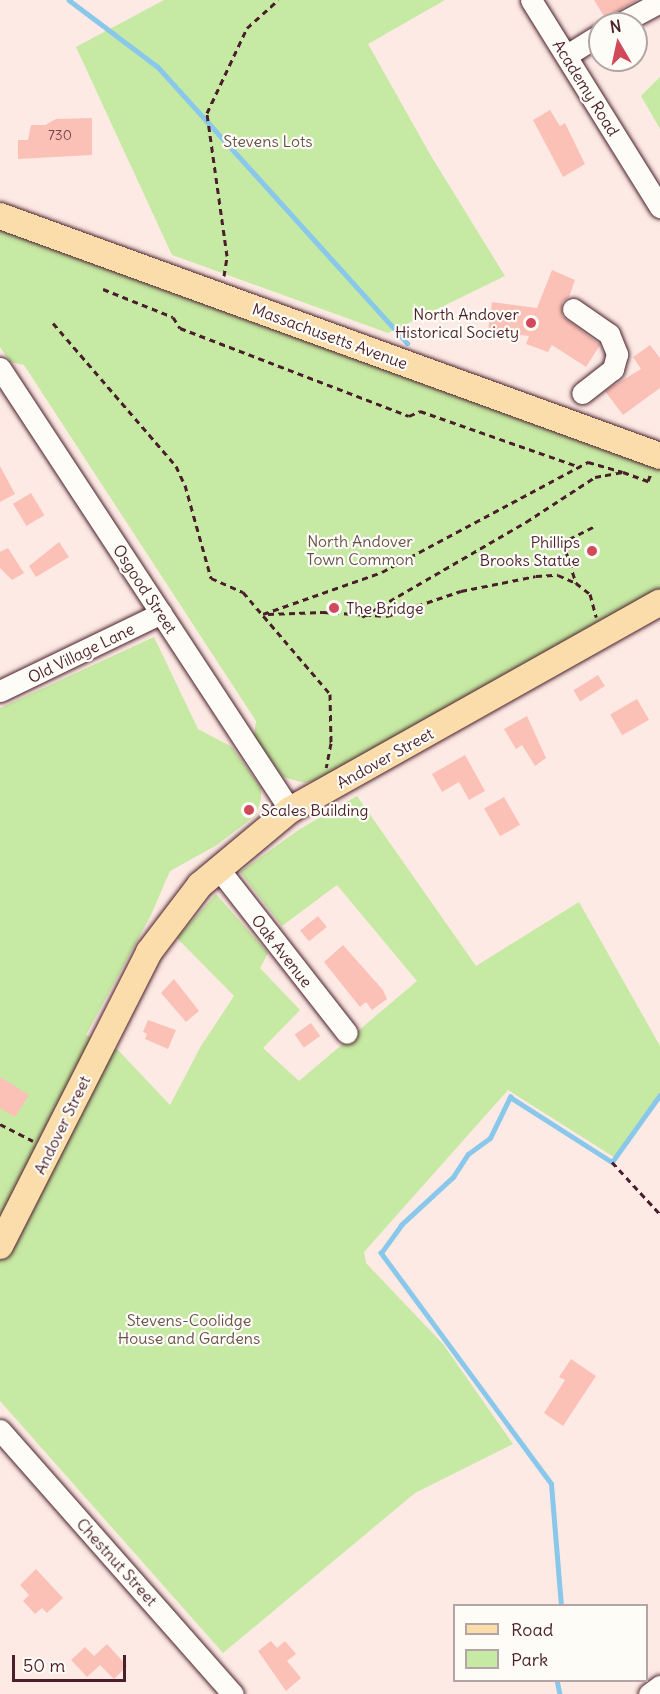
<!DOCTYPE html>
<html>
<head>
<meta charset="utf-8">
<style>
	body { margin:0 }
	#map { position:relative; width:660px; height:1694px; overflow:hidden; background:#fdeae4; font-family:Delius,sans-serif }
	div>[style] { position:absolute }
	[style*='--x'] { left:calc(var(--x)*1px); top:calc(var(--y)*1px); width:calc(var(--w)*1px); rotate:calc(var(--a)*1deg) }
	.green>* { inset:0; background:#c6e9a3 }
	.stream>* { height:4.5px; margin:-2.25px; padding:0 2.25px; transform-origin:2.25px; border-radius:2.25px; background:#89c8ea }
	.building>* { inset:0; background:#fcc1b6; transform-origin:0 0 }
	.path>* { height:3px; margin-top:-1.5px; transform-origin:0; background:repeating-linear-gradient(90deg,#4a1f2b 0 6px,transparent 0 10.5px) }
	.roads { filter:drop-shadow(0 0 2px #4a1f2b) drop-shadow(0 0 2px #4a1f2b) }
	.minor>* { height:21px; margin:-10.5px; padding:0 10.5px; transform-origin:10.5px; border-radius:10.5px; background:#fdfcf7 }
	.major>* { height:26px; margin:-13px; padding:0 13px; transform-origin:13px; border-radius:13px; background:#faddab }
	.dots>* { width:16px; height:16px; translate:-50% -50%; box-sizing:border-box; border:3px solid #fdfcf7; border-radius:50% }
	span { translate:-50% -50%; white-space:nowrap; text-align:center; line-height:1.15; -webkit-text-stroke:4.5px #fdfcf7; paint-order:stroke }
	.number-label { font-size:14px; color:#76484e }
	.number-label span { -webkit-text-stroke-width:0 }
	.street-label { font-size:16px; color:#4a1f2b }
	.park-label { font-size:16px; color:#695249 }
	.poi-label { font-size:16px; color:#4a1f2b }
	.right { translate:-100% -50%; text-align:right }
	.left { translate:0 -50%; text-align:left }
	.legend { position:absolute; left:453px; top:1604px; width:195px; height:78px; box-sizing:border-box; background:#fdfcf7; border:2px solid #b5a4a5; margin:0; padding:8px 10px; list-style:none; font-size:18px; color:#4a1f2b }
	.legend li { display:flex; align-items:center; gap:12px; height:30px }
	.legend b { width:30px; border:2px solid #b5a4a5 }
	.north { position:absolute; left:588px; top:12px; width:60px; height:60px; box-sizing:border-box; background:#fdfcf7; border:2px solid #b5a4a5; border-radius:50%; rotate:351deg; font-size:16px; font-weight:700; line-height:24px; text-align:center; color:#4a1f2b }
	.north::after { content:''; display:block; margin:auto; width:21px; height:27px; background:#d1495b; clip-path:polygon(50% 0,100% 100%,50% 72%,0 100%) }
	.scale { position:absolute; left:12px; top:1655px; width:114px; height:27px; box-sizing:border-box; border:3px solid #4a1f2b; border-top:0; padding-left:8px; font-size:18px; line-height:21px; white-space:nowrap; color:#4a1f2b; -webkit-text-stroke:4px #fdfcf7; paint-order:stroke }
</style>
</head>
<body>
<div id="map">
	<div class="green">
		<i style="clip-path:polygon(164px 0,445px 0,368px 44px,431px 156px,505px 276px,388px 333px,172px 255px,76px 47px)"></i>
		<i style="clip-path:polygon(660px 77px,660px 129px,641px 96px)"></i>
		<i style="clip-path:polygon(0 227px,660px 467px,660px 590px,325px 778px,305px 783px,283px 777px,254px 737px,256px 721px,24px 365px,10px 362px,0 347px)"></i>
		<i style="clip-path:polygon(154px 637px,198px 729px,232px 747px,261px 788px,261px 799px,256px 815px,217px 845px,170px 871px,151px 915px,86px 1035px,118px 1050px,170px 1105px,201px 1046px,234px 996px,177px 938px,216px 894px,268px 953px,260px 968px,300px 1010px,263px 1048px,299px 1081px,417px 981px,337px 885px,282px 926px,240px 872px,300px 829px,357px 796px,476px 966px,579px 902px,660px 1046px,660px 1096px,617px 1159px,508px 1090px,364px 1252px,366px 1263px,443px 1344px,513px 1444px,415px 1493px,223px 1653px,0 1401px,0 708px)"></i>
	</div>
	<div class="stream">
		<i style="--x:69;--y:0;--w:111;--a:37"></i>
		<i style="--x:158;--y:67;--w:372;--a:47.9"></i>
		<i style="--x:561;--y:1606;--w:122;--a:-94.7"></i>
		<i style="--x:551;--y:1484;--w:287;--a:-126.4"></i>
		<i style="--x:381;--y:1253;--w:34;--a:-54"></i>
		<i style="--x:401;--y:1225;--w:71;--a:-42.7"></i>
		<i style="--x:453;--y:1177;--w:27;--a:-57"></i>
		<i style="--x:468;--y:1154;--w:27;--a:-36"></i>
		<i style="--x:490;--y:1138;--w:46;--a:-64"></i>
		<i style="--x:510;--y:1097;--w:121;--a:32.5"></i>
		<i style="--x:612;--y:1162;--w:82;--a:-54.4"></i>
		<i style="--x:557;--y:1680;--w:14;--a:78"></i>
	</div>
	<div class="building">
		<i style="clip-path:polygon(594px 0,637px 0,613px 13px,607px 21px)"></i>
		<i style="clip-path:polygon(550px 110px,560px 126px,565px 123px,585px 164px,563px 177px,533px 120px)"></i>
		<i style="clip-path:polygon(92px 118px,92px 155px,18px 159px,18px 140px,28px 140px,31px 125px,45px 125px,56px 119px)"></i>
		<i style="clip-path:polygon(552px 270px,575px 280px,569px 297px,562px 302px,562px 316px,600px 345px,586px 367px,552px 345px,548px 352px,526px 344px,529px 336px,488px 331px,492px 302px,537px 308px)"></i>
		<i style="clip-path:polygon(650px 345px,660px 358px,660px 388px,623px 415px,605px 391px,641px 369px,633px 357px)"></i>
		<i style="clip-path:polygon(0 466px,15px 494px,0 502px)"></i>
		<i style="left:31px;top:493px;width:26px;height:21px;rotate:59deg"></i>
		<i style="clip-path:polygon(59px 542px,69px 557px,36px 577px,29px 566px)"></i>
		<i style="clip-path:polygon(8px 548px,24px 573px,12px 580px,0 568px,0 552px)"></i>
		<i style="left:598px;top:675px;width:13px;height:29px;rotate:58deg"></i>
		<i style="left:637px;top:699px;width:24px;height:31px;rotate:60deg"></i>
		<i style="clip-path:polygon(527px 716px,546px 758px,535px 766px,522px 745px,516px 749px,504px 729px)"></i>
		<i style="clip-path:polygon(465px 755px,485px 791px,469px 800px,459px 782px,442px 792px,432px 774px)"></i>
		<i style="left:504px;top:797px;width:32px;height:23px;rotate:60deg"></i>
		<i style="left:318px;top:916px;width:14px;height:23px;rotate:51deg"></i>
		<i style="clip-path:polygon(343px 945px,383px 990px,387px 999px,372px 1010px,366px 1002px,360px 1007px,324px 962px)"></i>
		<i style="clip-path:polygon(174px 979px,199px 1011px,186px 1022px,161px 993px)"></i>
		<i style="clip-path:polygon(148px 1020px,176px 1030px,168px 1049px,145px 1039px,147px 1034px,143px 1032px)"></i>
		<i style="left:311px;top:1023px;width:16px;height:20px;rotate:55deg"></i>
		<i style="clip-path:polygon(0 1077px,29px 1095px,15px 1117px,0 1108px)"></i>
		<i style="clip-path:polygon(571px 1359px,596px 1376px,563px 1426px,544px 1413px,565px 1380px,559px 1377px)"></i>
		<i style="clip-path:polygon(36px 1569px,63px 1598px,47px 1613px,42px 1608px,35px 1614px,23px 1601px,29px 1595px,20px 1585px)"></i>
		<i style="clip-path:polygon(271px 1641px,277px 1648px,285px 1641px,296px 1654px,287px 1661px,301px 1678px,286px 1691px,258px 1651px)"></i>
		<i style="clip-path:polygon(107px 1644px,127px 1666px,114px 1679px,100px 1665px,87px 1677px,71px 1660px,85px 1647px,94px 1656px)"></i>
	</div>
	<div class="path">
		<i style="--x:224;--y:276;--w:20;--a:-81"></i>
		<i style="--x:227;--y:256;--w:144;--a:-98"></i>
		<i style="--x:207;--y:113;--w:94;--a:-64.8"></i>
		<i style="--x:247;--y:28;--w:42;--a:-42.1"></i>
		<i style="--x:103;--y:289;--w:75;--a:21.8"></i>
		<i style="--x:173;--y:317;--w:13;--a:58"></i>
		<i style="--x:180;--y:328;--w:245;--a:21"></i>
		<i style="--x:409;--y:416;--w:12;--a:-24"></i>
		<i style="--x:420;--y:411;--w:170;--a:19.3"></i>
		<i style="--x:53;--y:323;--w:189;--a:49.3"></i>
		<i style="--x:176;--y:466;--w:21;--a:65"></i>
		<i style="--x:185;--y:485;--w:97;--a:74.4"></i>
		<i style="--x:211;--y:578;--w:35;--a:24"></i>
		<i style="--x:243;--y:592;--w:134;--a:49.5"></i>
		<i style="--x:330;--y:694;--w:49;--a:88.8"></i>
		<i style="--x:331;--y:743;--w:25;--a:101"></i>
		<i style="--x:593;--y:527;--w:34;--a:153"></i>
		<i style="--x:563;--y:542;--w:43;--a:72.4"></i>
		<i style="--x:576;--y:583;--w:18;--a:38"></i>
		<i style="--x:590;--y:594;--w:24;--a:75"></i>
		<i style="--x:263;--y:614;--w:126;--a:-19.4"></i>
		<i style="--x:382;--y:572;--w:234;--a:-28.1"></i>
		<i style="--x:588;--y:462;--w:36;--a:16"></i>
		<i style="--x:268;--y:614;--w:55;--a:-2.1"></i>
		<i style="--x:323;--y:612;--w:64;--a:3.6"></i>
		<i style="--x:387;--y:616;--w:78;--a:-18.7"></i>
		<i style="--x:461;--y:591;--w:76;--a:-11.3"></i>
		<i style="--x:536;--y:576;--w:22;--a:-3"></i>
		<i style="--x:558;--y:575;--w:20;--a:24"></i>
		<i style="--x:362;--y:617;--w:190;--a:-30.1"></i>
		<i style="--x:526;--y:522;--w:82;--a:-33.1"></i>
		<i style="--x:595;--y:477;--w:28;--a:-10"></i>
		<i style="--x:623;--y:472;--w:27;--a:20"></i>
		<i style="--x:648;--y:481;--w:9;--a:-69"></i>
		<i style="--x:0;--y:1124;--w:37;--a:27"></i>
		<i style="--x:612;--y:1162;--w:71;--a:47.3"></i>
	</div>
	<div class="roads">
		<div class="minor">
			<i style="--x:531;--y:0;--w:244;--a:58.1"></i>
			<i style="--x:619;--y:24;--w:47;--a:-28.2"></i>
			<i style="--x:567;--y:55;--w:39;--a:-32"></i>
			<i style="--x:573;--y:309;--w:44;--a:34.8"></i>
			<i style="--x:609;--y:334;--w:22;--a:68"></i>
			<i style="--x:617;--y:354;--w:16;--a:105"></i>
			<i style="--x:613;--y:369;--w:39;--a:142"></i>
			<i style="--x:0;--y:368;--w:529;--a:56.73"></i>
			<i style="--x:0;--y:691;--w:179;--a:-25.8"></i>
			<i style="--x:218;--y:868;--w:209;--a:52"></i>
			<i style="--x:0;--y:1430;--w:352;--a:48.6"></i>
			<i style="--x:649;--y:1694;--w:14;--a:-36"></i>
		</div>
		<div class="major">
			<i style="--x:0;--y:216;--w:702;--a:19.98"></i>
			<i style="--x:0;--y:1246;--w:330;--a:-63.1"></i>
			<i style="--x:149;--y:952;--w:84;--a:-52.7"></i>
			<i style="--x:200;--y:885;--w:117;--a:-39.8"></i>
			<i style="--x:290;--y:810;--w:424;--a:-29.3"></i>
		</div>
	</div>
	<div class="dots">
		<i style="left:531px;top:323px;background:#d1495b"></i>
		<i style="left:592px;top:551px;background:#d1495b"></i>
		<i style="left:334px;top:608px;background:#d1495b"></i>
		<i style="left:249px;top:810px;background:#d1495b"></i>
	</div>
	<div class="number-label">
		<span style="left:60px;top:135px">730</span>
	</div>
	<div class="street-label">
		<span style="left:586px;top:88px;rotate:58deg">Academy Road</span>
		<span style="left:330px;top:336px;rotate:20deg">Massachusetts Avenue</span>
		<span style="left:145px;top:589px;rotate:57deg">Osgood Street</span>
		<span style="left:81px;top:653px;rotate:-26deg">Old Village Lane</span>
		<span style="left:385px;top:758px;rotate:-29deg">Andover Street</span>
		<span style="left:282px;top:951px;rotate:52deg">Oak Avenue</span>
		<span style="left:62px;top:1125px;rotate:-64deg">Andover Street</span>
		<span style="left:117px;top:1562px;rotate:48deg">Chestnut Street</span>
	</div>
	<div class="park-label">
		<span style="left:268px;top:141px">Stevens Lots</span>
		<span style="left:360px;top:550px">North Andover<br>Town Common</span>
		<span style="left:189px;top:1329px">Stevens-Coolidge<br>House and Gardens</span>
	</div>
	<div class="poi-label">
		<span class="right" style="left:519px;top:323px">North Andover<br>Historical Society</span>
		<span class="right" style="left:580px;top:551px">Phillips<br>Brooks Statue</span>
		<span class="left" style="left:346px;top:608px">The Bridge</span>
		<span class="left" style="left:261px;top:810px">Scales Building</span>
	</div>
	<ul class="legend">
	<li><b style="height:8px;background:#faddab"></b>Road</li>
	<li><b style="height:16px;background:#c6e9a3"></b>Park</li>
	</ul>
	<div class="north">N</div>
	<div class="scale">50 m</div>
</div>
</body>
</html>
